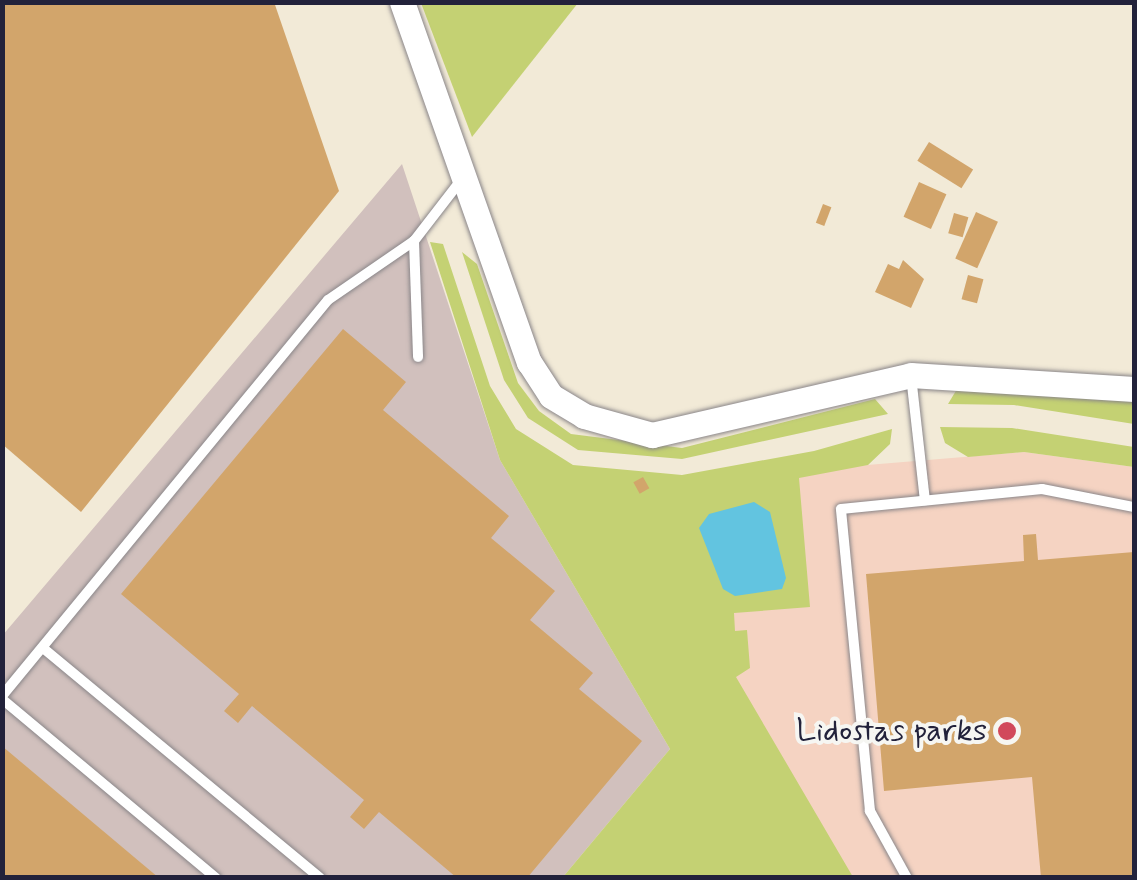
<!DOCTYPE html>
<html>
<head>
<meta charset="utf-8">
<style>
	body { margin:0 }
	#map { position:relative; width:1137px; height:880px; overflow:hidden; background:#f2ead7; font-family:Mynerve,sans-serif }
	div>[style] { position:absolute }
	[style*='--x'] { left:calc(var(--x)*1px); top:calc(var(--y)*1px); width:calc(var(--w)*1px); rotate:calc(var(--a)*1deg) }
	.built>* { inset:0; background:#f5d3c2 }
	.industrial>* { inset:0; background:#d1c0bd }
	.green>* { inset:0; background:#c4d173 }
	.water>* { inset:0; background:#62c4e0 }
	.building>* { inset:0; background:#d2a56b; transform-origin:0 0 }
	.roads { filter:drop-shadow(0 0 2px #8a8689) drop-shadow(0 0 2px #8a8689) }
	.service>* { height:10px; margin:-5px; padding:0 5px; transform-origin:5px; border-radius:5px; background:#fff }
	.tertiary>* { height:25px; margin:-12.5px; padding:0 12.5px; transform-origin:12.5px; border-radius:12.5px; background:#fff }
	.dots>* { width:28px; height:28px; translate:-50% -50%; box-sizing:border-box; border:5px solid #f6f6f2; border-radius:50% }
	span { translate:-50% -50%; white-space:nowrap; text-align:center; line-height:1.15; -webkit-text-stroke:8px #f6f6f2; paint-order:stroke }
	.poi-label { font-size:32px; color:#22223b }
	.right { translate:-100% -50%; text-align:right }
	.frame { position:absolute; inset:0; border:5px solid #22223b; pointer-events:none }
</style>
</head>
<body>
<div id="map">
	<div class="built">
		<i style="clip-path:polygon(1024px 452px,1134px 467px,1134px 877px,840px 877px,732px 684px,665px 510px,831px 468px)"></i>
	</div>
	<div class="industrial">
		<i style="clip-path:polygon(402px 164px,500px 460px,670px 749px,563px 877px,3px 877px,2px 636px)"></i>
	</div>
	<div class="green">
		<i style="clip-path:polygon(421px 3px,578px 3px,472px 137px)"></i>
		<i style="clip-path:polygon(430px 242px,443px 244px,490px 386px,516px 429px,573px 465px,682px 475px,814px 451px,892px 429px,890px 444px,868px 465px,799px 478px,810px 607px,734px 613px,735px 631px,747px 630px,750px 668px,736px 677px,853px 877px,563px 877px,670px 749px,500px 460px)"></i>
		<i style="clip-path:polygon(462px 252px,477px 264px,518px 383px,539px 411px,571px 434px,682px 448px,875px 399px,888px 414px,682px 459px,578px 450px,528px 418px,504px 380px)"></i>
		<i style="clip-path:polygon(1016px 385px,1134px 402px,1134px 424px,1014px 405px,948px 404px,957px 389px)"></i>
		<i style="clip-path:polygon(940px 427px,1012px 428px,1134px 447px,1134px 467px,1024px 452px,968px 457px,945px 443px)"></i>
	</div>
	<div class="water">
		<i style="clip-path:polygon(754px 502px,770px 512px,786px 578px,782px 589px,735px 596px,723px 589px,699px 528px,709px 514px)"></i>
	</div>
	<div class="building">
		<i style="clip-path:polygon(2px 2px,274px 2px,339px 191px,81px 512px,2px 444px)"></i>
		<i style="left:929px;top:142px;width:52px;height:22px;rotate:32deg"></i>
		<i style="left:919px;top:182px;width:30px;height:38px;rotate:24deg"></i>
		<i style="left:823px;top:204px;width:9px;height:20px;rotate:21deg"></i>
		<i style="left:976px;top:212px;width:24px;height:51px;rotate:24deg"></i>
		<i style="left:954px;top:213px;width:15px;height:21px;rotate:16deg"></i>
		<i style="clip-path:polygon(903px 260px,924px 279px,911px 308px,875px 292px,888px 264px,899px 269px)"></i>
		<i style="left:968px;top:275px;width:16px;height:25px;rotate:15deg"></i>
		<i style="clip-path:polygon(343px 329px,406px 382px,383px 410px,509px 516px,491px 538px,555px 591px,530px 620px,593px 673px,579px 689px,642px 741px,527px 878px,457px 878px,379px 812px,364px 829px,350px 817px,364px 800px,252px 706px,238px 723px,224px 711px,239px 694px,121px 594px)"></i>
		<i style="left:643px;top:477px;width:13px;height:11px;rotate:61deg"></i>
		<i style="clip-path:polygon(1036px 534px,1038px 560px,1134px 552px,1134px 878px,1041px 878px,1032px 777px,884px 791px,866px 574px,1024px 561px,1023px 535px)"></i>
		<i style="clip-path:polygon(2px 746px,159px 878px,2px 878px)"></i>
	</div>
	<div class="roads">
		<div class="service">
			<i style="--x:414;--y:241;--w:116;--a:88"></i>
			<i style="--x:911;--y:376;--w:125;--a:83.6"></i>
			<i style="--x:43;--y:648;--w:360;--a:39.7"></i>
			<i style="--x:2;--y:696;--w:513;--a:-50.54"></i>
			<i style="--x:328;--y:300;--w:104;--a:-34.5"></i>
			<i style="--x:414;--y:241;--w:78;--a:-52.3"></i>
			<i style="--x:2;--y:699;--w:279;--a:39.9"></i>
			<i style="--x:907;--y:878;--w:77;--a:-118.9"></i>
			<i style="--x:870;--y:811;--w:303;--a:-95.5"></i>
			<i style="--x:841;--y:509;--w:202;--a:-5.7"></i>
			<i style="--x:1042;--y:489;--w:94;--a:11.1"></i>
		</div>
		<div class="tertiary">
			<i style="--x:402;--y:2;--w:382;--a:70.6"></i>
			<i style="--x:529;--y:362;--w:40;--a:57.1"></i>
			<i style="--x:551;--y:396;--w:39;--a:31"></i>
			<i style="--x:584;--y:416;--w:71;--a:15.6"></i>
			<i style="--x:652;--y:435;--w:266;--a:-13"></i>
			<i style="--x:911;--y:375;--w:223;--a:3.6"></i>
		</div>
	</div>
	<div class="dots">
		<i style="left:1007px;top:731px;background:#d1495b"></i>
	</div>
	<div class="poi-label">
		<span class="right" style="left:987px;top:731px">Lidostas parks</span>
	</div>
	<div class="frame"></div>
</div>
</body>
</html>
